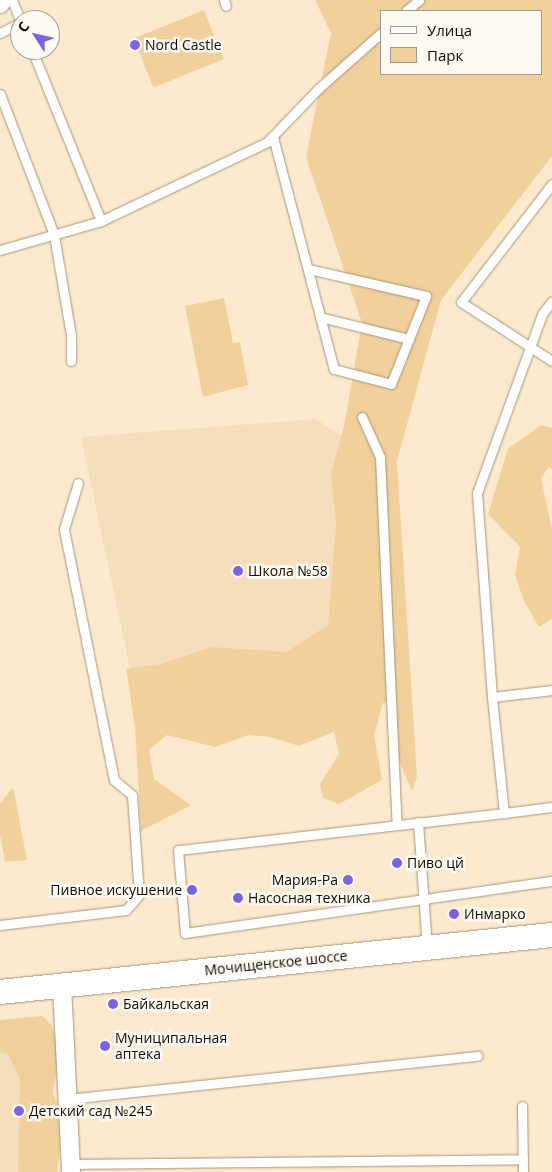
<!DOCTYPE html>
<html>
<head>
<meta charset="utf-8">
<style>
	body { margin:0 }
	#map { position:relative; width:552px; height:1172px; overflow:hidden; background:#fdeace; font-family:"Open Sans",sans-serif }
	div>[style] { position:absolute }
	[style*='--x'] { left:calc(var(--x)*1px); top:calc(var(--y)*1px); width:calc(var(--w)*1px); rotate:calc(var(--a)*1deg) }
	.built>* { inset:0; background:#f4debc; transform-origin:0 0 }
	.green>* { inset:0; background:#f2d09b; transform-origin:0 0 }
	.roads { filter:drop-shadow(0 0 1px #a6957b) drop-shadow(0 0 1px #a6957b) }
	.lane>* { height:9px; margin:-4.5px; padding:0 4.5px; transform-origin:4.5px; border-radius:4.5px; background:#fff }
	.street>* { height:18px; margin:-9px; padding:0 9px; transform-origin:9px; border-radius:9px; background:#fff }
	.secondary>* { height:24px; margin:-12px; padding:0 12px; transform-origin:12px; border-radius:12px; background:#fff }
	.dots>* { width:14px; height:14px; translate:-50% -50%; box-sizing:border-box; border:2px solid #fdfaf4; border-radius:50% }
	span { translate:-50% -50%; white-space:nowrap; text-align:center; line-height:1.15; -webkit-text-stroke:5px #fdfaf4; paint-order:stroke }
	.poi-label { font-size:14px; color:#110b03 }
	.left { translate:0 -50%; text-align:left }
	.right { translate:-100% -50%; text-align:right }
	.street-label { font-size:14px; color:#110b03 }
	.legend { position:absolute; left:380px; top:10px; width:162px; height:65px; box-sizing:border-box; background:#fdfaf4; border:1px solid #9f9a94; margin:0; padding:6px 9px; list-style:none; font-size:15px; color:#110b03 }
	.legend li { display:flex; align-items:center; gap:10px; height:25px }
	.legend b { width:25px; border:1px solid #9f9a94 }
	.north { position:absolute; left:10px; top:10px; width:50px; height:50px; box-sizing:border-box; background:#fdfaf4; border:1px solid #9f9a94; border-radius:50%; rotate:305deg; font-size:14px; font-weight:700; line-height:20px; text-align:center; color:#110b03 }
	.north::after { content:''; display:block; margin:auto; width:18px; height:22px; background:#7a64df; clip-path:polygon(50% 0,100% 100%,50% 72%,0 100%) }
</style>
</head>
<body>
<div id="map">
	<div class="built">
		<i style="clip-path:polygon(316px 419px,365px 452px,369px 690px,142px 726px,81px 437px)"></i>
		<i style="left:38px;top:1044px;width:128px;height:38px;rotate:90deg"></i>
	</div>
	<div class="green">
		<i style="clip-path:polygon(evenodd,315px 0,552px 0,552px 156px,441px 300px,397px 461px,417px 777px,412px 791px,399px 760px,395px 701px,383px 703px,374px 735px,382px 780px,339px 804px,323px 798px,320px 784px,339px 754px,334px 732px,299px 746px,270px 737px,249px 735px,215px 747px,167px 735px,149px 750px,154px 779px,191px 805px,141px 831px,135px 727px,126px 669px,161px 664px,212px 647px,286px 652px,328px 625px,336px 525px,331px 474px,344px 426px,362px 323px,306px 157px,331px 33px,315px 0,381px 11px,541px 11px,541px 74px,381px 74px,381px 11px)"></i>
		<i style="left:204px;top:10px;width:53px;height:76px;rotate:68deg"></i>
		<i style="clip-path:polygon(224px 298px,233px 343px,240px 342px,248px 385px,203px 397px,185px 306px)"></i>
		<i style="clip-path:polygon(541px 425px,552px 428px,552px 469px,549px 467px,541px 478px,552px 530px,552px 619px,539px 627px,524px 601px,515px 575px,520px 547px,488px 514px,508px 449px)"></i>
		<i style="clip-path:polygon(13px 787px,27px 860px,5px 862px,0 835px,0 804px)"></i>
		<i style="clip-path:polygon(43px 1016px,52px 1026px,59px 1052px,53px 1093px,63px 1119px,57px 1172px,18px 1172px,20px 1079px,8px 1054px,0 1052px,0 1020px)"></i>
	</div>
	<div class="roads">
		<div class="lane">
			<i style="--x:12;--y:0;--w:22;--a:68"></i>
			<i style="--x:224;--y:0;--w:6;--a:72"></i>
			<i style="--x:406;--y:11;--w:17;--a:-40"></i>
			<i style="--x:0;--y:33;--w:22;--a:-27"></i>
			<i style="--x:32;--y:50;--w:184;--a:68"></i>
			<i style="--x:0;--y:94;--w:151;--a:69"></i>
			<i style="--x:54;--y:235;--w:102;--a:80.4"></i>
			<i style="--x:71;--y:336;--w:25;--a:90"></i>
			<i style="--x:273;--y:137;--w:240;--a:75.3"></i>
			<i style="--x:334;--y:369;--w:59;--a:14.7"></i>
			<i style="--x:391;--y:384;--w:95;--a:-68.3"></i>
			<i style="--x:426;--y:296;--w:121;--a:-167.1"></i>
			<i style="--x:552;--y:184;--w:149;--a:127.6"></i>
			<i style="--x:461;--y:302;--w:108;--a:33"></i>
			<i style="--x:0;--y:250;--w:105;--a:-16"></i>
			<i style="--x:101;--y:221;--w:184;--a:-25.4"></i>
			<i style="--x:267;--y:142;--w:75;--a:-46.1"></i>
			<i style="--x:319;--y:88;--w:83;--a:-41.6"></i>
			<i style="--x:320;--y:317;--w:92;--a:13.9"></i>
			<i style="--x:362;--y:417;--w:44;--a:65.8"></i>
			<i style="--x:380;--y:457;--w:368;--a:87.4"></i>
			<i style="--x:552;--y:690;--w:60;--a:173.3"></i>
			<i style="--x:492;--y:697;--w:117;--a:84.1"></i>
			<i style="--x:504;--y:813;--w:48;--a:-7.1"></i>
			<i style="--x:492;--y:697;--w:205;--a:-94.2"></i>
			<i style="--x:477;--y:493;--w:190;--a:-70"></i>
			<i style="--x:542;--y:314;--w:16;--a:-52"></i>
			<i style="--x:504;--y:813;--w:328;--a:173.5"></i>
			<i style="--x:178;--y:850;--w:83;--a:85.2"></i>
			<i style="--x:185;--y:933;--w:371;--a:-8.1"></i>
			<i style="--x:418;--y:822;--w:125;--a:85.9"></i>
			<i style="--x:0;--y:925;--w:127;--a:-6.8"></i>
			<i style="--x:126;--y:910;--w:20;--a:-49"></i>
			<i style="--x:139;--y:895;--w:100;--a:-94"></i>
			<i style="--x:132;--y:795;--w:23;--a:-140"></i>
			<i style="--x:114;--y:780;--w:256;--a:-101.3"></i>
			<i style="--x:64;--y:529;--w:48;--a:-73.1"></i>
			<i style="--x:67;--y:1099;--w:413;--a:-6"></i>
			<i style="--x:522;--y:1106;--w:66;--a:89.1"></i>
			<i style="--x:70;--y:1164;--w:453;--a:-0.6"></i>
		</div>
		<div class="street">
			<i style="--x:0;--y:4;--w:5;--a:-53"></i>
			<i style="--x:62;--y:986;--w:186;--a:87.2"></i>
		</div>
		<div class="secondary">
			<i style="--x:0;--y:992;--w:555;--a:-5.9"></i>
		</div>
	</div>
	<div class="dots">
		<i style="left:135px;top:45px;background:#7a64df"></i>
		<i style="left:238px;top:571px;background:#7a64df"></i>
		<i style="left:397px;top:863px;background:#7a64df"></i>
		<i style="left:348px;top:880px;background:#7a64df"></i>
		<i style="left:192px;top:890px;background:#7a64df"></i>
		<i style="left:238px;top:898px;background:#7a64df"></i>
		<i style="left:454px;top:914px;background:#7a64df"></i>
		<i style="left:113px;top:1004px;background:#7a64df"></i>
		<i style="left:105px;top:1046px;background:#7a64df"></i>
		<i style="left:19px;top:1111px;background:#7a64df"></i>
	</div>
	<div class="poi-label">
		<span class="left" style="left:145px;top:45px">Nord Castle</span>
		<span class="left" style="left:248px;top:571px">Школа №58</span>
		<span class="left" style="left:407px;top:863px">Пиво цй</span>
		<span class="right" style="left:338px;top:880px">Мария-Ра</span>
		<span class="right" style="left:182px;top:890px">Пивное искушение</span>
		<span class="left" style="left:248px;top:898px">Насосная техника</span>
		<span class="left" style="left:464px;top:914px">Инмарко</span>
		<span class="left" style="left:123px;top:1004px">Байкальская</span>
		<span class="left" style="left:115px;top:1046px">Муниципальная<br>аптека</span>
		<span class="left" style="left:29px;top:1111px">Детский сад №245</span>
	</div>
	<div class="street-label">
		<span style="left:276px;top:963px;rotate:-6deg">Мочищенское шоссе</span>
	</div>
	<ul class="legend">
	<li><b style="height:6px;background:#fff"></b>Улица</li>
	<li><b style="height:14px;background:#f2d09b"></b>Парк</li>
	</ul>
	<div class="north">С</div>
</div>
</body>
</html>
